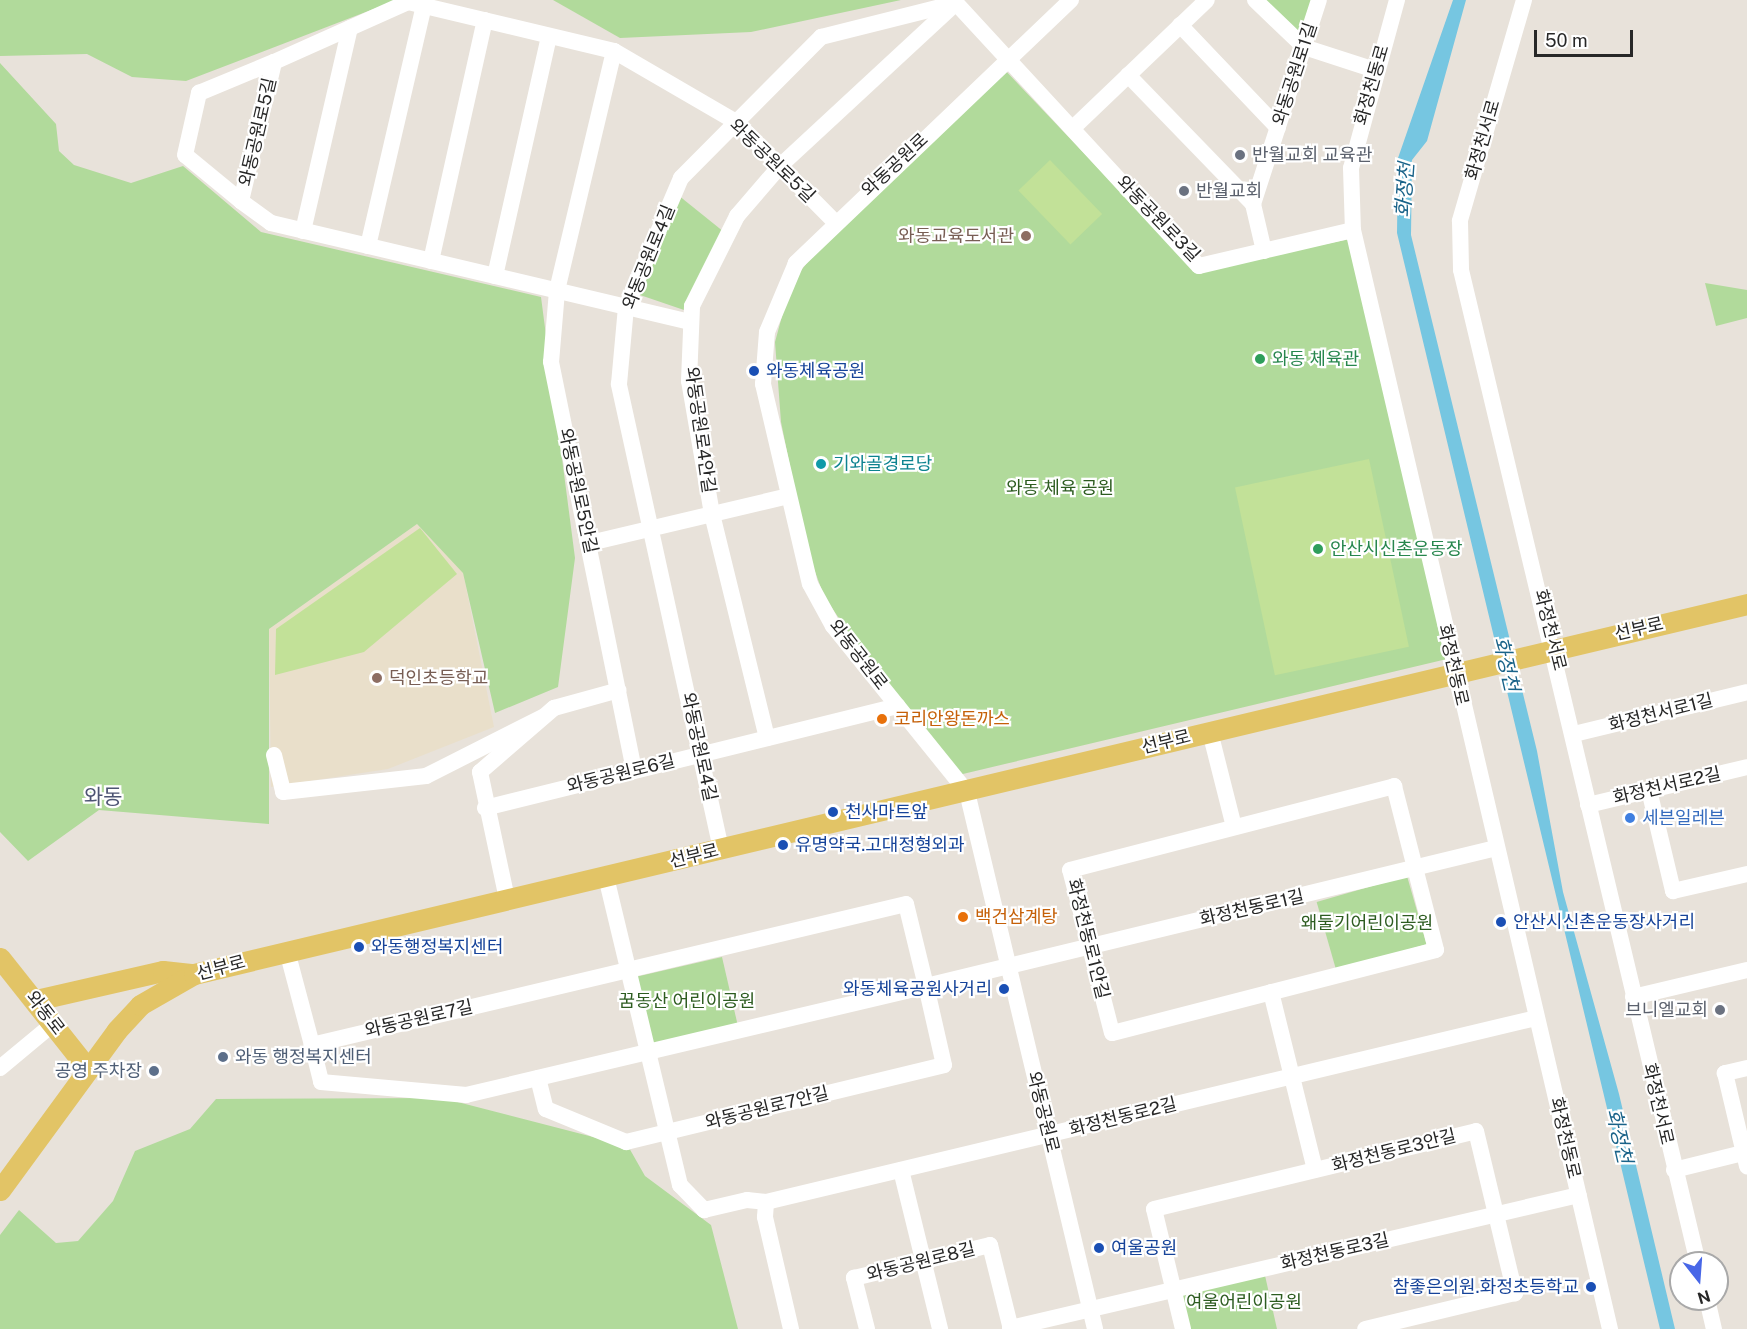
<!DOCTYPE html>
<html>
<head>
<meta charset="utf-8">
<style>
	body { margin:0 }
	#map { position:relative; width:1747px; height:1329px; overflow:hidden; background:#e8e2da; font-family:"Public Sans","Noto Sans KR",sans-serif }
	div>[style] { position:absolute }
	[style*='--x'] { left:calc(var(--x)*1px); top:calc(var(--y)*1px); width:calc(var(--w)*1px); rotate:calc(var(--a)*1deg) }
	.education>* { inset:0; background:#e9dfca }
	.green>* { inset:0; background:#b1da9b; transform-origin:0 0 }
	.pitch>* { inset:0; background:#c2e198; transform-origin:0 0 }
	.water>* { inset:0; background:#76c6e1 }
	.pier>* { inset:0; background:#e8e2da; transform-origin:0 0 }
	.minor>* { height:16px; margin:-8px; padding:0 8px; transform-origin:8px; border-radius:8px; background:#fff }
	.major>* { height:21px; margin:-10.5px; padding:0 10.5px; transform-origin:10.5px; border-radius:10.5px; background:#e2c466 }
	.dots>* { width:16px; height:16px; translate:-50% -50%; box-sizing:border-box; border:3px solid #fff; border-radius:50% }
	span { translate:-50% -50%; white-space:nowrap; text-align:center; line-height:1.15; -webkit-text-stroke:4.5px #fff; paint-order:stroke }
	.street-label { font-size:18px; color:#272727 }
	.worship-label { font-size:18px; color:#5b616d }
	.left { translate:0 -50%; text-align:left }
	.right { translate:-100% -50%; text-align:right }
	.education-label { font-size:18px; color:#785e54 }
	.leisure-label { font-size:18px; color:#27864d }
	.transit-label { font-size:18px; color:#164399 }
	.culture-label { font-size:18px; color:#0d838f }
	.park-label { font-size:18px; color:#2d5c20 }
	.food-label { font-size:18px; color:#c56008 }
	.shop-label { font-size:18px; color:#366cbe }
	.service-label { font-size:18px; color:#4e5e75 }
	.water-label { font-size:20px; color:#1a6389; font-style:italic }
	.quarter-label { font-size:21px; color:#4d5473 }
	.north { position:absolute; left:1669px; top:1251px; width:60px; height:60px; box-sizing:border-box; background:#fff; border:2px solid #a9a9a9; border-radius:50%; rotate:163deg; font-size:16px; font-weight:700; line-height:24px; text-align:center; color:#272727 }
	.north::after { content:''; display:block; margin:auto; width:21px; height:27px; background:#4867e7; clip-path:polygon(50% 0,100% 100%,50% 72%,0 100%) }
	.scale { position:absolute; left:1534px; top:30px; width:99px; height:27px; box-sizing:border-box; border:3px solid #272727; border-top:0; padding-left:8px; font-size:18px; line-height:21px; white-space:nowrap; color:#272727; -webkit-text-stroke:4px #fff; paint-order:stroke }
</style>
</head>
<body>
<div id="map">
	<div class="education">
		<i style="clip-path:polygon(417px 524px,463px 572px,494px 727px,388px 769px,271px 787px,269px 629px)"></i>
	</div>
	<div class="green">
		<i style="clip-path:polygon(0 0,397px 0,186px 81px,132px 77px,87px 54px,0 56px)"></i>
		<i style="clip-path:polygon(553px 0,901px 0,751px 32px,620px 38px)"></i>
		<i style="clip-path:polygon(1258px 0,1313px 0,1299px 39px)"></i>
		<i style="clip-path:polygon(0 63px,56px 124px,59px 151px,74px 165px,131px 183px,183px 166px,261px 232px,541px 297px,575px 558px,558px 687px,495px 713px,463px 573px,417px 524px,269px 629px,269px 824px,99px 810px,28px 861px,0 832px)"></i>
		<i style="clip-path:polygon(1002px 67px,1196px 271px,1350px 239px,1447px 659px,946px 778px,824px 596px,807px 550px,781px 422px,775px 342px,791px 283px,823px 243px)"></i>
		<i style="clip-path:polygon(678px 195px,724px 232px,684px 310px,640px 295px,655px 232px)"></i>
		<i style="clip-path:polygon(1705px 283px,1747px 290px,1747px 318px,1716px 326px)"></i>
		<i style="left:1407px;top:876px;width:71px;height:94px;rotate:74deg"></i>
		<i style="left:722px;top:957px;width:69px;height:88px;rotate:77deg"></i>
		<i style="clip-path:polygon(442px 1098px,628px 1146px,645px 1176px,711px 1225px,738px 1329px,0 1329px,0 1235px,19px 1210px,56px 1243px,78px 1241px,113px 1201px,135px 1151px,190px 1129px,216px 1099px)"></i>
		<i style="clip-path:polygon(1264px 1271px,1277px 1329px,1187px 1329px,1178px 1292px)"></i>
	</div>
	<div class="pitch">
		<i style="left:1050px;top:160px;width:75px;height:44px;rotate:46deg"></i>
		<i style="left:1369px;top:459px;width:192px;height:137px;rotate:78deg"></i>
		<i style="clip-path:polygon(420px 528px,457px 574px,364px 652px,275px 675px,276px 629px)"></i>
	</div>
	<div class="water">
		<i style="clip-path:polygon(1453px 0,1466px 0,1427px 141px,1412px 160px,1411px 235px,1537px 751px,1563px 892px,1619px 1094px,1675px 1329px,1660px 1329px,1397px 233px,1398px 158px)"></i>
	</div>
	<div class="pier">
		<i style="left:1512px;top:640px;width:38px;height:20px;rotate:76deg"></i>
	</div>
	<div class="minor">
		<i style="--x:1071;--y:0;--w:381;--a:136.3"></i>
		<i style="--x:796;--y:263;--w:75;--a:112.8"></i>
		<i style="--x:767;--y:332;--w:52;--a:94.4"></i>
		<i style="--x:763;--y:384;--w:205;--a:76.8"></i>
		<i style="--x:810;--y:584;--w:48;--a:61.3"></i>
		<i style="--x:833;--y:626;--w:213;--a:51.1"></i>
		<i style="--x:967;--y:792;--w:552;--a:76.59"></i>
		<i style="--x:1255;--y:0;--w:68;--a:43.8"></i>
		<i style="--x:1304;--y:47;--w:75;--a:17.9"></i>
		<i style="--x:1397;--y:0;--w:174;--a:105.3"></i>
		<i style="--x:1351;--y:168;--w:62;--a:88.2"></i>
		<i style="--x:1353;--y:230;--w:1129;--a:76.84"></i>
		<i style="--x:1524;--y:0;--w:230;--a:106.2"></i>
		<i style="--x:1460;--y:221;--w:49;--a:88.8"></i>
		<i style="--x:1461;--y:270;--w:1021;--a:76.58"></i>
		<i style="--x:1180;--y:25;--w:142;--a:46.4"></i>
		<i style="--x:614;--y:51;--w:247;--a:103.4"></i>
		<i style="--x:557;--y:291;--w:71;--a:94.8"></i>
		<i style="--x:551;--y:362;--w:417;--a:78.5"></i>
		<i style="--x:1128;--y:75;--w:180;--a:45.9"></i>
		<i style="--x:1073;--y:128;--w:185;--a:-43.7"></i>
		<i style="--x:241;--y:201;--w:72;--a:-140.6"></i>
		<i style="--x:185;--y:155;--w:64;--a:-77.3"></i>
		<i style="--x:199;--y:93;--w:81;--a:-22.5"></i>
		<i style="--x:303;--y:231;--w:208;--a:-77"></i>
		<i style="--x:368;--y:246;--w:247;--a:-76.9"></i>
		<i style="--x:1264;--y:251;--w:48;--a:-103.2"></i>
		<i style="--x:1253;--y:204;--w:214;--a:-72.1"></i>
		<i style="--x:431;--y:261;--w:247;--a:-77.4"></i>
		<i style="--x:495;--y:276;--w:246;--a:-77.3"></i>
		<i style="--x:690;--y:322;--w:431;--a:-166.7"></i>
		<i style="--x:271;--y:223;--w:37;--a:-144"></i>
		<i style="--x:241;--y:201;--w:143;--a:-76.6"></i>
		<i style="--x:274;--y:62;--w:147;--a:-24.1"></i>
		<i style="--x:408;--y:2;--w:212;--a:13.4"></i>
		<i style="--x:614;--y:51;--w:141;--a:30.2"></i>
		<i style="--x:736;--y:122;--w:139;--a:45.3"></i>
		<i style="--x:590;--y:543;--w:204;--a:-13.3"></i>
		<i style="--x:1210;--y:732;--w:98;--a:75.8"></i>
		<i style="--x:1574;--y:734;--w:178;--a:-13.6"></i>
		<i style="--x:767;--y:738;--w:231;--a:-103.8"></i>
		<i style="--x:712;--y:514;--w:135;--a:-99.8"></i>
		<i style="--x:689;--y:381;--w:75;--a:-87.7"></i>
		<i style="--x:692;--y:306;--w:101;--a:-63.4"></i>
		<i style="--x:737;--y:216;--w:66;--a:-49.3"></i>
		<i style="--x:780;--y:166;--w:237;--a:-42.8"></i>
		<i style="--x:274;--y:755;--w:38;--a:76"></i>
		<i style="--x:283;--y:792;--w:144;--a:-6.4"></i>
		<i style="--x:426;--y:776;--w:131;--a:-26.8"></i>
		<i style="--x:1394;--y:786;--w:169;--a:75.6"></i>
		<i style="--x:1436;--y:950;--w:334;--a:165.6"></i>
		<i style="--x:1112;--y:1033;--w:168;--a:-104.4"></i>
		<i style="--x:1070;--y:870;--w:335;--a:-14.5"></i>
		<i style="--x:1649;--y:790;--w:104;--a:76.6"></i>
		<i style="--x:1673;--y:891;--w:76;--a:-12.9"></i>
		<i style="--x:1588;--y:805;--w:163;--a:-13.4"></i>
		<i style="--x:485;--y:808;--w:425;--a:-13.9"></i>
		<i style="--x:721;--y:849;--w:476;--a:-102.4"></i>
		<i style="--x:619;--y:384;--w:77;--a:-84.8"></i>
		<i style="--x:626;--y:307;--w:140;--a:-66.9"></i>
		<i style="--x:681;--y:178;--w:199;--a:-45.2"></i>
		<i style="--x:821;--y:37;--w:139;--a:-14.1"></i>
		<i style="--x:956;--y:3;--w:358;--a:47.3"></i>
		<i style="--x:1199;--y:266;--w:158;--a:-13.2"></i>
		<i style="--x:606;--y:877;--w:317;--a:76.5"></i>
		<i style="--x:680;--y:1185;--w:35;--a:46"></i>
		<i style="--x:704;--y:1210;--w:44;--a:-13.1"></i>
		<i style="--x:747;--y:1200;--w:19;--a:6"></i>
		<i style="--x:507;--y:899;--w:130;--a:-102"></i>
		<i style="--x:480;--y:772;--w:98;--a:-40.9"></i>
		<i style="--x:554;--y:708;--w:67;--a:-15.5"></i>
		<i style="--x:287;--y:951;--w:97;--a:75.1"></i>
		<i style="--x:1271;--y:992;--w:183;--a:76.1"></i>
		<i style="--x:1633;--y:997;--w:117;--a:-13.3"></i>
		<i style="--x:0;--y:1068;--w:69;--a:-39.7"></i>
		<i style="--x:1747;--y:1068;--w:23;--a:167"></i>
		<i style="--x:1725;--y:1073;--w:96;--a:76.7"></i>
		<i style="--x:538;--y:1078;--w:32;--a:76"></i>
		<i style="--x:546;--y:1109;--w:87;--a:22.4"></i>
		<i style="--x:626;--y:1142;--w:327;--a:-13.6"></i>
		<i style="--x:944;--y:1065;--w:81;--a:-102.8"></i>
		<i style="--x:926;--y:986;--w:84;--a:-103.7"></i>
		<i style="--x:906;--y:904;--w:611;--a:166.65"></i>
		<i style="--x:312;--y:1045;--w:38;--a:76"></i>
		<i style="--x:321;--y:1082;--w:146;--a:5.1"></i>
		<i style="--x:466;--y:1095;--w:473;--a:-13.3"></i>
		<i style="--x:926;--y:986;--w:586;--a:-13.61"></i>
		<i style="--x:901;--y:1170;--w:164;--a:76.2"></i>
		<i style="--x:1674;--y:1170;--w:75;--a:-13.9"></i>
		<i style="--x:1707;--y:1299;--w:31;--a:77"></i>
		<i style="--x:1010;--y:1328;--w:584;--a:-13.16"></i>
		<i style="--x:791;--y:1329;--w:115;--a:-103.1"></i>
		<i style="--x:765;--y:1217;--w:15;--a:-86"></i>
		<i style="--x:766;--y:1202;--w:792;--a:-13.44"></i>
		<i style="--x:867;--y:1329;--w:53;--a:-104.3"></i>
		<i style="--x:854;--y:1278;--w:140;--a:-13.6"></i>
		<i style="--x:990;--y:1245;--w:87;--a:76"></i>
		<i style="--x:1183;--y:1329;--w:123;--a:-103.6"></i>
		<i style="--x:1154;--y:1209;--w:331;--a:-13.6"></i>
		<i style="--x:1476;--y:1131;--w:167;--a:76.5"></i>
		<i style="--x:1515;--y:1293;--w:154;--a:166.5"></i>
	</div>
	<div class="major">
		<i style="--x:0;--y:958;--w:142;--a:51.6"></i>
		<i style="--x:36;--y:1000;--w:130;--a:-12.9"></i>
		<i style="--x:163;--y:971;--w:30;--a:6"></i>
		<i style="--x:0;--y:1190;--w:198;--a:-53.8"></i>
		<i style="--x:117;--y:1030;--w:34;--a:-47"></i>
		<i style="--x:140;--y:1005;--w:62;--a:-29.9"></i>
		<i style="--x:194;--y:974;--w:1596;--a:-13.4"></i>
	</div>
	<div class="dots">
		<i style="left:1240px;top:155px;background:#6b7280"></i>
		<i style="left:1184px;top:191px;background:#6b7280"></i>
		<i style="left:1026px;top:236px;background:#8d6e63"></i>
		<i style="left:1260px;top:359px;background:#2e9e5b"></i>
		<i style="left:754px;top:371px;background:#1a4fb4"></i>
		<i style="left:821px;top:464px;background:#0f9aa8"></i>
		<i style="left:1318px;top:549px;background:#2e9e5b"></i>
		<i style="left:377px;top:678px;background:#8d6e63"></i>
		<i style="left:882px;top:719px;background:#e8710a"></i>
		<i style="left:833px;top:812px;background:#1a4fb4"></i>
		<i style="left:1630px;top:818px;background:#3f7fe0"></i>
		<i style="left:783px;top:845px;background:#1a4fb4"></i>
		<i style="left:963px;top:917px;background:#e8710a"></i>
		<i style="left:1501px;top:922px;background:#1a4fb4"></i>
		<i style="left:359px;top:947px;background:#1a4fb4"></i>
		<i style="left:1004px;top:989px;background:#1a4fb4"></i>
		<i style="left:1720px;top:1010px;background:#6b7280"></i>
		<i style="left:223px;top:1057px;background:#5c6f8a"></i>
		<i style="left:154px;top:1071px;background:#5c6f8a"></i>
		<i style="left:1099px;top:1248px;background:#1a4fb4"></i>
		<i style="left:1591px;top:1287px;background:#1a4fb4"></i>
	</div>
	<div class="street-label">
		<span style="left:1295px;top:74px;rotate:-72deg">와동공원로1길</span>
		<span style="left:1372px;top:85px;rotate:-74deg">화정천동로</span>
		<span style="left:258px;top:132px;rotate:-77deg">와동공원로5길</span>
		<span style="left:1483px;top:140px;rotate:-74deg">화정천서로</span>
		<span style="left:772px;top:161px;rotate:44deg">와동공원로5길</span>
		<span style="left:895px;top:165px;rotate:-43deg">와동공원로</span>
		<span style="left:1158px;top:219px;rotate:46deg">와동공원로3길</span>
		<span style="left:649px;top:257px;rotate:-68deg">와동공원로4길</span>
		<span style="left:700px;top:430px;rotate:82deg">와동공원로4안길</span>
		<span style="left:578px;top:491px;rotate:78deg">와동공원로5안길</span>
		<span style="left:1639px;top:629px;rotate:-13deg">선부로</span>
		<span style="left:1550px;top:630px;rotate:76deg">화정천서로</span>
		<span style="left:858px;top:655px;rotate:52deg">와동공원로</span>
		<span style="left:1453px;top:665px;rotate:77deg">화정천동로</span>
		<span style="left:1661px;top:713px;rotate:-14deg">화정천서로1길</span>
		<span style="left:1166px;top:742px;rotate:-14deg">선부로</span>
		<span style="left:699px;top:747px;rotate:78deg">와동공원로4길</span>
		<span style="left:621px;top:774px;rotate:-14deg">와동공원로6길</span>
		<span style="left:1667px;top:786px;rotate:-13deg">화정천서로2길</span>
		<span style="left:694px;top:856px;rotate:-14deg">선부로</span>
		<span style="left:1252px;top:908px;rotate:-13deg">화정천동로1길</span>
		<span style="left:1088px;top:939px;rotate:76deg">화정천동로1안길</span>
		<span style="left:221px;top:968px;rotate:-15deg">선부로</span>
		<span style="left:45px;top:1013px;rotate:52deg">와동로</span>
		<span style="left:419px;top:1019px;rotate:-13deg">와동공원로7길</span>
		<span style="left:1658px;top:1104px;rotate:77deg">화정천서로</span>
		<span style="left:767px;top:1108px;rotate:-14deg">와동공원로7안길</span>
		<span style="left:1043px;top:1112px;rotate:76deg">와동공원로</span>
		<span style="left:1123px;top:1117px;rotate:-14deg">화정천동로2길</span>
		<span style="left:1565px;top:1138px;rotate:77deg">화정천동로</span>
		<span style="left:1394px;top:1151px;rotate:-14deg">화정천동로3안길</span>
		<span style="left:1335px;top:1252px;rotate:-13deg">화정천동로3길</span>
		<span style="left:921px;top:1262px;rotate:-14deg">와동공원로8길</span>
	</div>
	<div class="worship-label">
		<span class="left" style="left:1252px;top:155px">반월교회 교육관</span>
		<span class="left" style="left:1196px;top:191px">반월교회</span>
		<span class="right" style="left:1708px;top:1010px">브니엘교회</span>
	</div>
	<div class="education-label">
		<span class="right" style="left:1014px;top:236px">와동교육도서관</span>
		<span class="left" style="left:389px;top:678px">덕인초등학교</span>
	</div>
	<div class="leisure-label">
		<span class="left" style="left:1272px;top:359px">와동 체육관</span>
		<span class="left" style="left:1330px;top:549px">안산시신촌운동장</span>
	</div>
	<div class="transit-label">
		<span class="left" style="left:766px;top:371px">와동체육공원</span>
		<span class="left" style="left:845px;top:812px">천사마트앞</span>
		<span class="left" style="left:795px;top:845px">유명약국.고대정형외과</span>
		<span class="left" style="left:1513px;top:922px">안산시신촌운동장사거리</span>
		<span class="left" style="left:371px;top:947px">와동행정복지센터</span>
		<span class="right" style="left:992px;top:989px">와동체육공원사거리</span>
		<span class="left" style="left:1111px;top:1248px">여울공원</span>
		<span class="right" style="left:1579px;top:1287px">참좋은의원.화정초등학교</span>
	</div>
	<div class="culture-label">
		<span class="left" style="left:833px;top:464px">기와골경로당</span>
	</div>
	<div class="park-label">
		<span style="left:1060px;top:488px">와동 체육 공원</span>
		<span style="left:1367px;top:923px">왜둘기어린이공원</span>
		<span style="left:687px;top:1001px">꿈동산 어린이공원</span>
		<span style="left:1244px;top:1302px">여울어린이공원</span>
	</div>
	<div class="food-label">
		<span class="left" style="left:894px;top:719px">코리안왕돈까스</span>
		<span class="left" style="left:975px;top:917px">백건삼계탕</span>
	</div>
	<div class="shop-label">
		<span class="left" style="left:1642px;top:818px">세븐일레븐</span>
	</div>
	<div class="service-label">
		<span class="left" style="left:235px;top:1057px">와동 행정복지센터</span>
		<span class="right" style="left:142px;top:1071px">공영 주차장</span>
	</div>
	<div class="water-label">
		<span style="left:1405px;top:190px;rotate:-86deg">화정천</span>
		<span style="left:1506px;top:664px;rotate:77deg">화정천</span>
		<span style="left:1619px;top:1136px;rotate:77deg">화정천</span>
	</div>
	<div class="quarter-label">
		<span style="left:103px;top:797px">와동</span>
	</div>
	<div class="north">N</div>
	<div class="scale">50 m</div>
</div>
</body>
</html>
